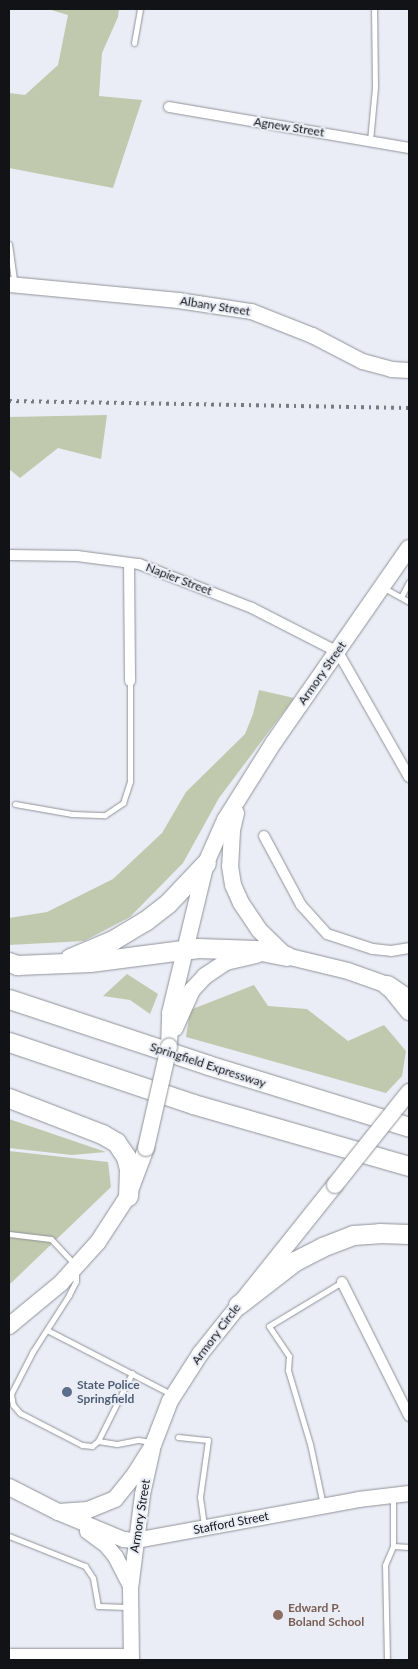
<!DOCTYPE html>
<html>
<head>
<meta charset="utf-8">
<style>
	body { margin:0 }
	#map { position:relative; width:418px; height:1669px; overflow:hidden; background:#eaedf5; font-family:Lato,sans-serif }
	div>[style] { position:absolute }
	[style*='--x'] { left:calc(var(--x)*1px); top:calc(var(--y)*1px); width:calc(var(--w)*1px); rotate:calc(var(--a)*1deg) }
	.green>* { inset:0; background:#c0c9ad }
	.roads { filter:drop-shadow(0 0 1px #8f9299) drop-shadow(0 0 1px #8f9299) }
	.lane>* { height:5px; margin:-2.5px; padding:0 2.5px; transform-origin:2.5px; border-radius:2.5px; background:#fff }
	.street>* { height:10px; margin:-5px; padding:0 5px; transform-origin:5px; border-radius:5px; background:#fff }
	.secondary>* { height:15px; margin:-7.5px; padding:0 7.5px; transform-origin:7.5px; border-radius:7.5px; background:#fff }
	.primary>* { height:16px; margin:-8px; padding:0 8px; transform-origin:8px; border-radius:8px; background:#fff }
	.highway>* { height:19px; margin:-9.5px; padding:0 9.5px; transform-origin:9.5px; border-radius:9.5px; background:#fff }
	.rail>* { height:4px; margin-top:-2px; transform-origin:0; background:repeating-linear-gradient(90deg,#797b80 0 2.5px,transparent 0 7.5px) }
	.bridges { filter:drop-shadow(0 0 1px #8f9299) drop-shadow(0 0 1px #8f9299) }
	.primary-bridge>* { height:16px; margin:-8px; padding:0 8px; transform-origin:8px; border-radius:8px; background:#fff }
	.dots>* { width:14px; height:14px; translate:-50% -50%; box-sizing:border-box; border:2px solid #eaedf5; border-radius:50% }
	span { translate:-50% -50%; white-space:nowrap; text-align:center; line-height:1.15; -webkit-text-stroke:4px #eaedf5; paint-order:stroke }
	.street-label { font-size:12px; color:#121316 }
	.service-label { font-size:12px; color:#4e5e75; font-weight:700 }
	.left { translate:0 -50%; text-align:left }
	.education-label { font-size:12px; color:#785e54; font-weight:700 }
	.frame { position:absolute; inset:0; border:10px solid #121316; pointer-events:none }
</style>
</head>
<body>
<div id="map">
	<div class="green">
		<i style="clip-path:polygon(48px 9px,119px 9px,118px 17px,102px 53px,99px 96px,142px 100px,113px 188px,9px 168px,9px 93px,25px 95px,58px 65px,68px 15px)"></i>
		<i style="clip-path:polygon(107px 415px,101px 459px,58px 448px,20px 478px,9px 469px,9px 417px)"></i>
		<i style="clip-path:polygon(259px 690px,294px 698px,219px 798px,183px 863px,130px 917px,84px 941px,9px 945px,9px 918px,47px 912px,113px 879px,162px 833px,186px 792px,245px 734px,253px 714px)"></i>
		<i style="clip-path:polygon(127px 974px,158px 994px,150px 1014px,130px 1000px,103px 996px)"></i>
		<i style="clip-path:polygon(254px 985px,268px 1006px,307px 1009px,348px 1041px,384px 1025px,406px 1051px,402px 1076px,386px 1093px,186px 1037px,190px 1010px)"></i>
		<i style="clip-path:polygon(9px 1119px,106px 1152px,72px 1155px,9px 1148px)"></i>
		<i style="clip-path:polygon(9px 1151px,108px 1162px,111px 1187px,9px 1285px)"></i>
	</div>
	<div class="roads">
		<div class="lane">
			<i style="--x:134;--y:43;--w:35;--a:-80"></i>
			<i style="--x:370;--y:141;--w:54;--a:-84.7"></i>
			<i style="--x:375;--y:87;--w:78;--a:-90.7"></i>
			<i style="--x:9;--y:244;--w:37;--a:82"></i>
			<i style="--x:384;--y:588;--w:29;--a:29"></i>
			<i style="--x:401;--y:597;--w:17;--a:-62"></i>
			<i style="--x:15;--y:804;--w:58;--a:10"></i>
			<i style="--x:72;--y:814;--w:33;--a:2"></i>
			<i style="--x:105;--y:815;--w:22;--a:-34"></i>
			<i style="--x:123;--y:803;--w:23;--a:-72"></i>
			<i style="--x:130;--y:781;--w:100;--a:-90"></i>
			<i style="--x:9;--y:1234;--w:42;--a:6.8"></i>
			<i style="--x:51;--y:1239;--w:34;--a:47"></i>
			<i style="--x:76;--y:1272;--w:9;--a:90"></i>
			<i style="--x:76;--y:1281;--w:16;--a:117"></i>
			<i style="--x:69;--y:1295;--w:67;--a:122.7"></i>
			<i style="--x:33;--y:1351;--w:48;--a:117.1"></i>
			<i style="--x:11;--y:1394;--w:11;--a:80"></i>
			<i style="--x:13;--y:1405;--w:11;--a:49"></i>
			<i style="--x:20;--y:1413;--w:70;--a:27.3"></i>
			<i style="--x:82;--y:1445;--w:10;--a:6"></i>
			<i style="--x:92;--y:1446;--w:8;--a:-40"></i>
			<i style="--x:98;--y:1441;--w:76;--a:-63.4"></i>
			<i style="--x:47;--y:1330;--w:140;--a:27.3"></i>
			<i style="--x:178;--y:1437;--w:30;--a:6"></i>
			<i style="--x:208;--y:1440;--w:58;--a:98"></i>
			<i style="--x:200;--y:1497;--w:28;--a:82"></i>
			<i style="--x:98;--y:1441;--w:19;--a:9"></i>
			<i style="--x:117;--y:1444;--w:21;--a:-11"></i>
			<i style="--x:138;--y:1440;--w:14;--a:8"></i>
			<i style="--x:323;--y:1505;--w:62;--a:-102"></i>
			<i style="--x:310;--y:1444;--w:77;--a:-106.6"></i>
			<i style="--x:288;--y:1370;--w:14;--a:-86"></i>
			<i style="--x:289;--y:1356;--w:36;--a:-124"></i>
			<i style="--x:269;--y:1326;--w:85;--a:-31.1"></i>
			<i style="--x:9;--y:1536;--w:82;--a:21.5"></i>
			<i style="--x:85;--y:1566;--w:14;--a:56"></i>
			<i style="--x:93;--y:1578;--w:28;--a:80"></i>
			<i style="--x:98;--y:1606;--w:29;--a:2"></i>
			<i style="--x:393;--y:1546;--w:16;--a:4"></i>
			<i style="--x:387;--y:1660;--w:95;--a:-91.2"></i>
			<i style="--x:385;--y:1565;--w:21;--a:-67"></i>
			<i style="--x:393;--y:1546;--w:49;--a:-90"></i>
		</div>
		<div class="street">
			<i style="--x:169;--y:107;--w:243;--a:9.7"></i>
			<i style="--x:9;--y:555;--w:68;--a:0.8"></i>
			<i style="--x:77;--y:556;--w:63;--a:7.4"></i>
			<i style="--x:139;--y:564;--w:121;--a:21.3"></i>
			<i style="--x:252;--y:608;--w:97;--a:27.1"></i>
			<i style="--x:338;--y:652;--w:144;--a:60.4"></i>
			<i style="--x:129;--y:563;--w:118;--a:89.5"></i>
			<i style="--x:264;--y:836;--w:78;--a:61.8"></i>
			<i style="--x:301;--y:905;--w:39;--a:48"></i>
			<i style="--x:327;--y:934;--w:48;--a:18.1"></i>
			<i style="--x:373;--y:949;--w:18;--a:6"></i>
			<i style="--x:391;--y:951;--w:18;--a:-9"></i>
			<i style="--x:342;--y:1282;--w:150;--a:63.4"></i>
			<i style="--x:9;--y:1654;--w:121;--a:0"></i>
		</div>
		<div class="secondary">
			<i style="--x:9;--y:284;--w:170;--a:5.4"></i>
			<i style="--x:178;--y:300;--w:74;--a:8.6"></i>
			<i style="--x:251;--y:311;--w:66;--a:21.5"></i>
			<i style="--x:312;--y:335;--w:56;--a:27.5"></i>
			<i style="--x:362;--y:361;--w:30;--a:15"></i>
			<i style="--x:391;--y:369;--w:18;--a:3"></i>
			<i style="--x:58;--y:1512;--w:70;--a:22.6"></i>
			<i style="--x:123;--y:1539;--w:12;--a:5"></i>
			<i style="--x:135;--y:1540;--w:227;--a:-10.4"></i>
			<i style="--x:358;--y:1499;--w:51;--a:-6.7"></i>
			<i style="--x:87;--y:1531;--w:24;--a:36"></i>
			<i style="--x:106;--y:1545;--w:14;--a:51"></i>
			<i style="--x:115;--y:1556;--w:31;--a:63"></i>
			<i style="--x:131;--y:1660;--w:72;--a:-90.8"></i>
			<i style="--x:130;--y:1588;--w:95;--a:-82.7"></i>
			<i style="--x:142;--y:1494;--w:46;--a:-77.5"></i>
		</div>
		<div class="primary">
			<i style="--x:236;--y:813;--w:18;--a:103"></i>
			<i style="--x:232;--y:831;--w:35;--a:93"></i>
			<i style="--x:230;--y:866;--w:19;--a:81"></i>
			<i style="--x:233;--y:885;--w:20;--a:66"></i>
			<i style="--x:241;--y:903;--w:32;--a:56"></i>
			<i style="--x:259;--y:930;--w:37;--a:44"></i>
			<i style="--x:286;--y:956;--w:64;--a:13.6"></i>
			<i style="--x:348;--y:971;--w:41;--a:19.7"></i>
			<i style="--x:387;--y:985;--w:35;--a:51"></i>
			<i style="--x:175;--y:1028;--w:42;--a:-65.9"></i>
			<i style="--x:192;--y:990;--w:19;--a:-47"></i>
			<i style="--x:205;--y:976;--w:25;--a:-34"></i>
			<i style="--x:226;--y:962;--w:32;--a:-13"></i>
			<i style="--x:169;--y:1047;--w:34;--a:-88"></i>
			<i style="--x:170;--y:1013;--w:154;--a:-76.5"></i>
			<i style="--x:206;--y:863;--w:47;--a:-66.2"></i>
			<i style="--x:225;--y:820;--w:92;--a:-57.9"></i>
			<i style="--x:274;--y:742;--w:236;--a:-55.2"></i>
			<i style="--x:9;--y:1326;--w:67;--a:-39.6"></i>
			<i style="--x:61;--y:1283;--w:55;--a:-47.9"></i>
			<i style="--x:98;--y:1242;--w:55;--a:-56.9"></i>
			<i style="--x:128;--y:1196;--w:51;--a:-69.4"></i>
			<i style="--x:9;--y:1487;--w:55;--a:27"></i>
			<i style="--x:58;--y:1512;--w:30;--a:-4"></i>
			<i style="--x:88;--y:1510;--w:29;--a:-22"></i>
			<i style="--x:115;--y:1499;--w:32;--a:-51"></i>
			<i style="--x:135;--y:1474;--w:34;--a:-58"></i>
			<i style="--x:153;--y:1445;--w:47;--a:-68.9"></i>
			<i style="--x:170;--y:1401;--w:56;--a:-57.4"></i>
			<i style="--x:200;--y:1354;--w:216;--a:-51.4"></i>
		</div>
		<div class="highway">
			<i style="--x:70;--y:958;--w:47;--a:-22.7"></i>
			<i style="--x:113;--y:940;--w:37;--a:-31"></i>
			<i style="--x:145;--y:921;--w:29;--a:-38"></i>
			<i style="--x:168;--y:903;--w:55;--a:-46.5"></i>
			<i style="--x:9;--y:962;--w:9;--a:21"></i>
			<i style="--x:17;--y:965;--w:73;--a:-2.4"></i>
			<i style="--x:90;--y:962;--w:109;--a:-7.4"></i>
			<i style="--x:198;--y:948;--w:58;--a:2"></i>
			<i style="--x:256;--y:950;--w:31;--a:11"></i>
			<i style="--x:387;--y:985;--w:27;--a:34"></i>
			<i style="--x:9;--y:999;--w:210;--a:18.3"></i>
			<i style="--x:208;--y:1065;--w:210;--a:17.1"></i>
			<i style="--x:9;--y:1042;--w:194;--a:18.6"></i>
			<i style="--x:193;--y:1104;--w:225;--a:16"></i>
			<i style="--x:9;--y:1098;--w:100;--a:21.2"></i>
			<i style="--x:102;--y:1134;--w:16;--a:30"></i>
			<i style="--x:116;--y:1142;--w:18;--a:56"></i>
			<i style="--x:126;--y:1157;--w:12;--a:76"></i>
			<i style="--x:129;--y:1169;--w:27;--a:92"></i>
			<i style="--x:238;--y:1305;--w:72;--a:-37.7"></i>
			<i style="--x:295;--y:1261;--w:30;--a:-27"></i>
			<i style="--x:322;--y:1247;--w:33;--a:-21"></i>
			<i style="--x:353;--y:1235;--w:26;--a:-4"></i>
			<i style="--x:379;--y:1233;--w:30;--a:2"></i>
		</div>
	</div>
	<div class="rail">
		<i style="--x:9;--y:401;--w:400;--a:1"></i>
	</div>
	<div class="bridges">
		<div class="primary-bridge">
			<i style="--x:146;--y:1148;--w:104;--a:-77.2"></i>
			<i style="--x:335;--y:1185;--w:119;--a:-51.5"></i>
		</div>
	</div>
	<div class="dots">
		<i style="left:67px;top:1392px;background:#5c6f8a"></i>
		<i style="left:278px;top:1615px;background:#8d6e63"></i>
	</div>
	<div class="street-label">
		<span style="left:289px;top:127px;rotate:9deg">Agnew Street</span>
		<span style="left:215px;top:306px;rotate:9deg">Albany Street</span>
		<span style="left:179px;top:579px;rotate:21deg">Napier Street</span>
		<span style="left:322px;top:673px;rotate:-55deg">Armory Street</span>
		<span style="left:208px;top:1065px;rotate:18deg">Springfield Expressway</span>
		<span style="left:216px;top:1334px;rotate:-53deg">Armory Circle</span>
		<span style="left:140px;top:1516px;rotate:-81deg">Armory Street</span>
		<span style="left:231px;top:1523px;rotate:-11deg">Stafford Street</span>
	</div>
	<div class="service-label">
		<span class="left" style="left:77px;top:1392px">State Police<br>Springfield</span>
	</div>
	<div class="education-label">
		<span class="left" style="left:288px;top:1615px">Edward P.<br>Boland School</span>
	</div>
	<div class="frame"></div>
</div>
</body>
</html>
